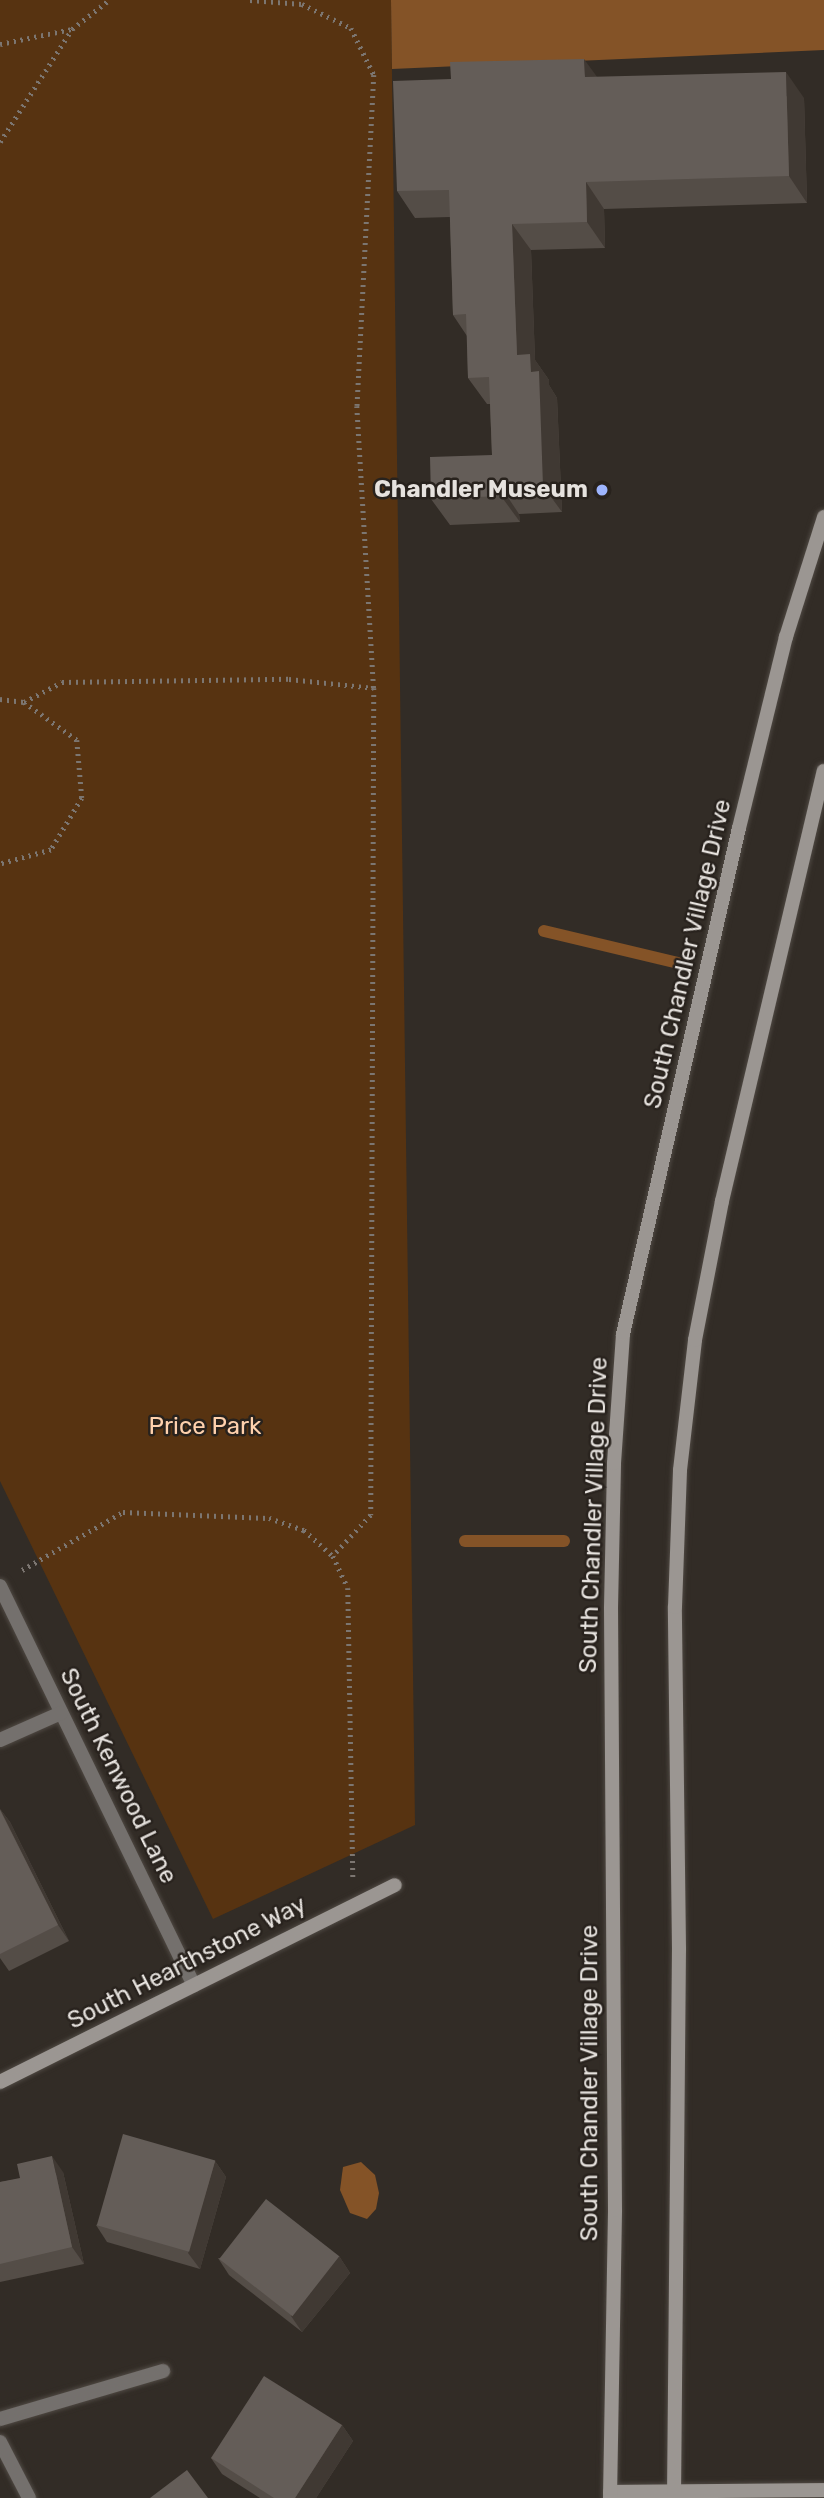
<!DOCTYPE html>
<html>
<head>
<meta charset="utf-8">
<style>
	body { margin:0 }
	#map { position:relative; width:824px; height:2498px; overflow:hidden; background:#322c26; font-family:Rubik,sans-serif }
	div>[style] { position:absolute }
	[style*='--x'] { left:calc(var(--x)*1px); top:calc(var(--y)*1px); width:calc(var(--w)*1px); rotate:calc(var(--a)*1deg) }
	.green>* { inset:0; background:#573311 }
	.water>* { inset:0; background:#845327 }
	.stream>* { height:12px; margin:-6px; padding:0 6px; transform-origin:6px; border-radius:6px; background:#845327 }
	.path>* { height:4.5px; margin-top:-2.25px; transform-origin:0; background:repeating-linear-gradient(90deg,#7c7671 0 2px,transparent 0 7px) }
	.roads { filter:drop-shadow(0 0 2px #4f4943) drop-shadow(0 0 2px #4f4943) }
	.street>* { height:14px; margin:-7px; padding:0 7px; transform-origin:7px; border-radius:7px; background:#74706d }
	.secondary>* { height:14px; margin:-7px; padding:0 7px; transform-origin:7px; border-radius:7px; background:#9b9692 }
	.wall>* { inset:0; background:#544d47 }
	.shaded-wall>* { inset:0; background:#403933 }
	.building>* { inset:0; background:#645d58; transform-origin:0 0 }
	.dots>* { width:19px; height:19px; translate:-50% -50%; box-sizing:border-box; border:4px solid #28221d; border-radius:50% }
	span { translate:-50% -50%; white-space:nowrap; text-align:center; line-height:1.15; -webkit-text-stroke:5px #28221d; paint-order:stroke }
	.poi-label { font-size:24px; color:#e6e2de; font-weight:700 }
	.right { translate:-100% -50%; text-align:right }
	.street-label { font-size:24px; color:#e6e2de }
	.park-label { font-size:24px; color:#ffd1ad }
</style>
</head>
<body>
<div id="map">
	<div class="green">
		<i style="clip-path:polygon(0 0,391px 0,415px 1825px,213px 1919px,0 1481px)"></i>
	</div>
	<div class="water">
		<i style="clip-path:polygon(391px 0,824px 0,824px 50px,392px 69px)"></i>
		<i style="clip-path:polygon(361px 2162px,375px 2175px,379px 2193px,376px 2209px,367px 2219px,350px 2213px,340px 2190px,343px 2167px)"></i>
	</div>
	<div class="stream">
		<i style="--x:544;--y:931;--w:138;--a:13.4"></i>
		<i style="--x:465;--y:1541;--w:99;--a:0"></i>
	</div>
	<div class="path">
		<i style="--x:250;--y:0;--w:52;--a:4.4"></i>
		<i style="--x:302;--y:4;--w:55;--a:26.1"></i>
		<i style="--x:351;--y:28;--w:52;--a:63.9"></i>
		<i style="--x:374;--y:75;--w:331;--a:92.9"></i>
		<i style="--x:357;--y:406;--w:283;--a:86.6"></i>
		<i style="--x:374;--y:688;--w:827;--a:90.21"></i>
		<i style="--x:371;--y:1515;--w:56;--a:132.8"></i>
		<i style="--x:333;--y:1556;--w:35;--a:65"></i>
		<i style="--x:348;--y:1588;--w:289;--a:89"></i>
		<i style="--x:0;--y:44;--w:74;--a:-11.8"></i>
		<i style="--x:72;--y:29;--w:47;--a:-38.1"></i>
		<i style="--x:0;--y:142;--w:134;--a:-57.5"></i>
		<i style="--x:0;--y:699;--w:24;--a:7"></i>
		<i style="--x:24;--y:702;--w:65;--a:35.6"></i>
		<i style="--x:77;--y:740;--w:58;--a:85.1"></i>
		<i style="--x:82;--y:798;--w:61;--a:120.8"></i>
		<i style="--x:51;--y:850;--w:53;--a:164.6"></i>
		<i style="--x:24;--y:702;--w:43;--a:-27.8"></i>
		<i style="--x:62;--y:682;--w:227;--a:-0.8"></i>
		<i style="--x:289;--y:679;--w:85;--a:6"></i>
		<i style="--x:22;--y:1570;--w:116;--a:-29.9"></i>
		<i style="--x:123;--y:1512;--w:146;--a:2.4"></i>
		<i style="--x:269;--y:1518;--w:37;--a:19"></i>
		<i style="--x:304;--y:1530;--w:39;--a:42"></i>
	</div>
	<div class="roads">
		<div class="street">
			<i style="--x:0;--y:1586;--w:444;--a:64.1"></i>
			<i style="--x:0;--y:1740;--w:67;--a:-23.9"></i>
			<i style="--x:0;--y:2419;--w:170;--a:-16.4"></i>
			<i style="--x:0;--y:2442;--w:63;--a:62.6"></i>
		</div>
		<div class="secondary">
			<i style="--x:0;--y:2082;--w:441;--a:-26.5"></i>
			<i style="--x:610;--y:2492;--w:214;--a:-0.5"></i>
			<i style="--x:610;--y:2498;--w:288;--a:-89"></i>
			<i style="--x:615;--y:2210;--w:602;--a:-90.38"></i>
			<i style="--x:611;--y:1608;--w:145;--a:-88.8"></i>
			<i style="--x:614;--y:1463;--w:129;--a:-86"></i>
			<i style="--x:623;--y:1334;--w:519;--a:-77.09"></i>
			<i style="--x:739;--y:828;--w:197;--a:-76.2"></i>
			<i style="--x:786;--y:637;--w:126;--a:-72.4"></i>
			<i style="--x:674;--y:2498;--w:549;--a:-89.48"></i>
			<i style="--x:679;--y:1949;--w:342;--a:-90.7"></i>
			<i style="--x:675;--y:1607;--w:137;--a:-87.9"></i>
			<i style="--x:680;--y:1470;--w:131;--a:-83.4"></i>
			<i style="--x:695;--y:1340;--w:142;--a:-79"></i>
			<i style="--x:722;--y:1201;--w:442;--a:-76.7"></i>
		</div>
	</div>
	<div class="wall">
		<i style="clip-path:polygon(597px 77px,804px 98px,807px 203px,604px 209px,605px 248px,531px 250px,535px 360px,549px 380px,549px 385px,557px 398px,562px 512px,519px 514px,520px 522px,450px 525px,431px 499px,492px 455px,490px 404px,487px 404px,468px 378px,467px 336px,453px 315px,450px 217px,415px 218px,397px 191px)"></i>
		<i style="clip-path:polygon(0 1809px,10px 1822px,69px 1941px,9px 1971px,0 1958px)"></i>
		<i style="clip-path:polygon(215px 2161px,226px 2177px,200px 2269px,107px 2242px,96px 2225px)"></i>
		<i style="clip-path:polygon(63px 2172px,84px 2264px,0 2282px,0 2182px)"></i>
		<i style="clip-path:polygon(339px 2256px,350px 2273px,302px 2332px,229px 2275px,218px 2258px)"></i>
		<i style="clip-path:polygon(342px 2425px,353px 2441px,316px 2498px,260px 2498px,222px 2474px,211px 2458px)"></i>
	</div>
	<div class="shaded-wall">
		<i style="clip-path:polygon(584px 59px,603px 85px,585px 77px)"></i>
		<i style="clip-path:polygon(786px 72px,804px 98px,807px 203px,789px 176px)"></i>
		<i style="clip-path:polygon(586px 182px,604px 209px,605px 248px,587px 222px)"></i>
		<i style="clip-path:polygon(512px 224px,531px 250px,535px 360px,549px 380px,549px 385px,557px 398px,562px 512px,543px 486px,517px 355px)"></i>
		<i style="clip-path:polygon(501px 487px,519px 514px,520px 522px,501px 496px)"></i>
		<i style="clip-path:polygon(0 1809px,10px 1822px,69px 1941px,58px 1925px)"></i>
		<i style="clip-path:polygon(52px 2156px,63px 2172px,84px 2264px,72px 2247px)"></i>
		<i style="clip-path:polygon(215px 2161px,226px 2177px,200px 2269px,188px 2253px)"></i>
		<i style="clip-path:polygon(339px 2256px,350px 2273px,302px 2332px,291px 2316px)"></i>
		<i style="clip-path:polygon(342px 2425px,353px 2441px,316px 2498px,295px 2498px)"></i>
	</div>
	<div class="building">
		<i style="clip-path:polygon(584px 59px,585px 77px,786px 72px,789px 176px,586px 182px,587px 222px,512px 224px,517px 355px,530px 354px,531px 372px,539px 371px,543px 486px,501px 487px,501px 496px,431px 499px,430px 457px,492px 455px,489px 377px,468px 378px,466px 314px,453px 315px,449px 190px,397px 191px,393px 81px,451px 79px,450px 62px)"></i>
		<i style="clip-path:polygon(0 1810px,58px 1925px,0 1954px)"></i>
		<i style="left:123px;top:2134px;width:96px;height:95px;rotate:16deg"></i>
		<i style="clip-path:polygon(52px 2156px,72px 2247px,0 2264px,0 2182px,20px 2178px,17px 2164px)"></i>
		<i style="left:266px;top:2199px;width:93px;height:76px;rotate:38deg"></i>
		<i style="clip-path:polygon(264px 2376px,342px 2425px,295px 2498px,274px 2498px,211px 2458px)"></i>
		<i style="clip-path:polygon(187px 2470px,208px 2498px,150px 2498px)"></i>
	</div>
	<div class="dots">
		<i style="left:602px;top:490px;background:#9db4fd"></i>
	</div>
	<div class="poi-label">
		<span class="right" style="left:588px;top:490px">Chandler Museum</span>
	</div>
	<div class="street-label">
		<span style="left:688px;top:954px;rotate:-77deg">South Chandler Village Drive</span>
		<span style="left:594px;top:1515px;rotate:-88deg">South Chandler Village Drive</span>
		<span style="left:118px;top:1776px;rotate:64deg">South Kenwood Lane</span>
		<span style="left:187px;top:1963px;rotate:-27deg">South Hearthstone Way</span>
		<span style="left:590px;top:2083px;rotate:-90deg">South Chandler Village Drive</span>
	</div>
	<div class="park-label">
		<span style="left:205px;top:1427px">Price Park</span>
	</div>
</div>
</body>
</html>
